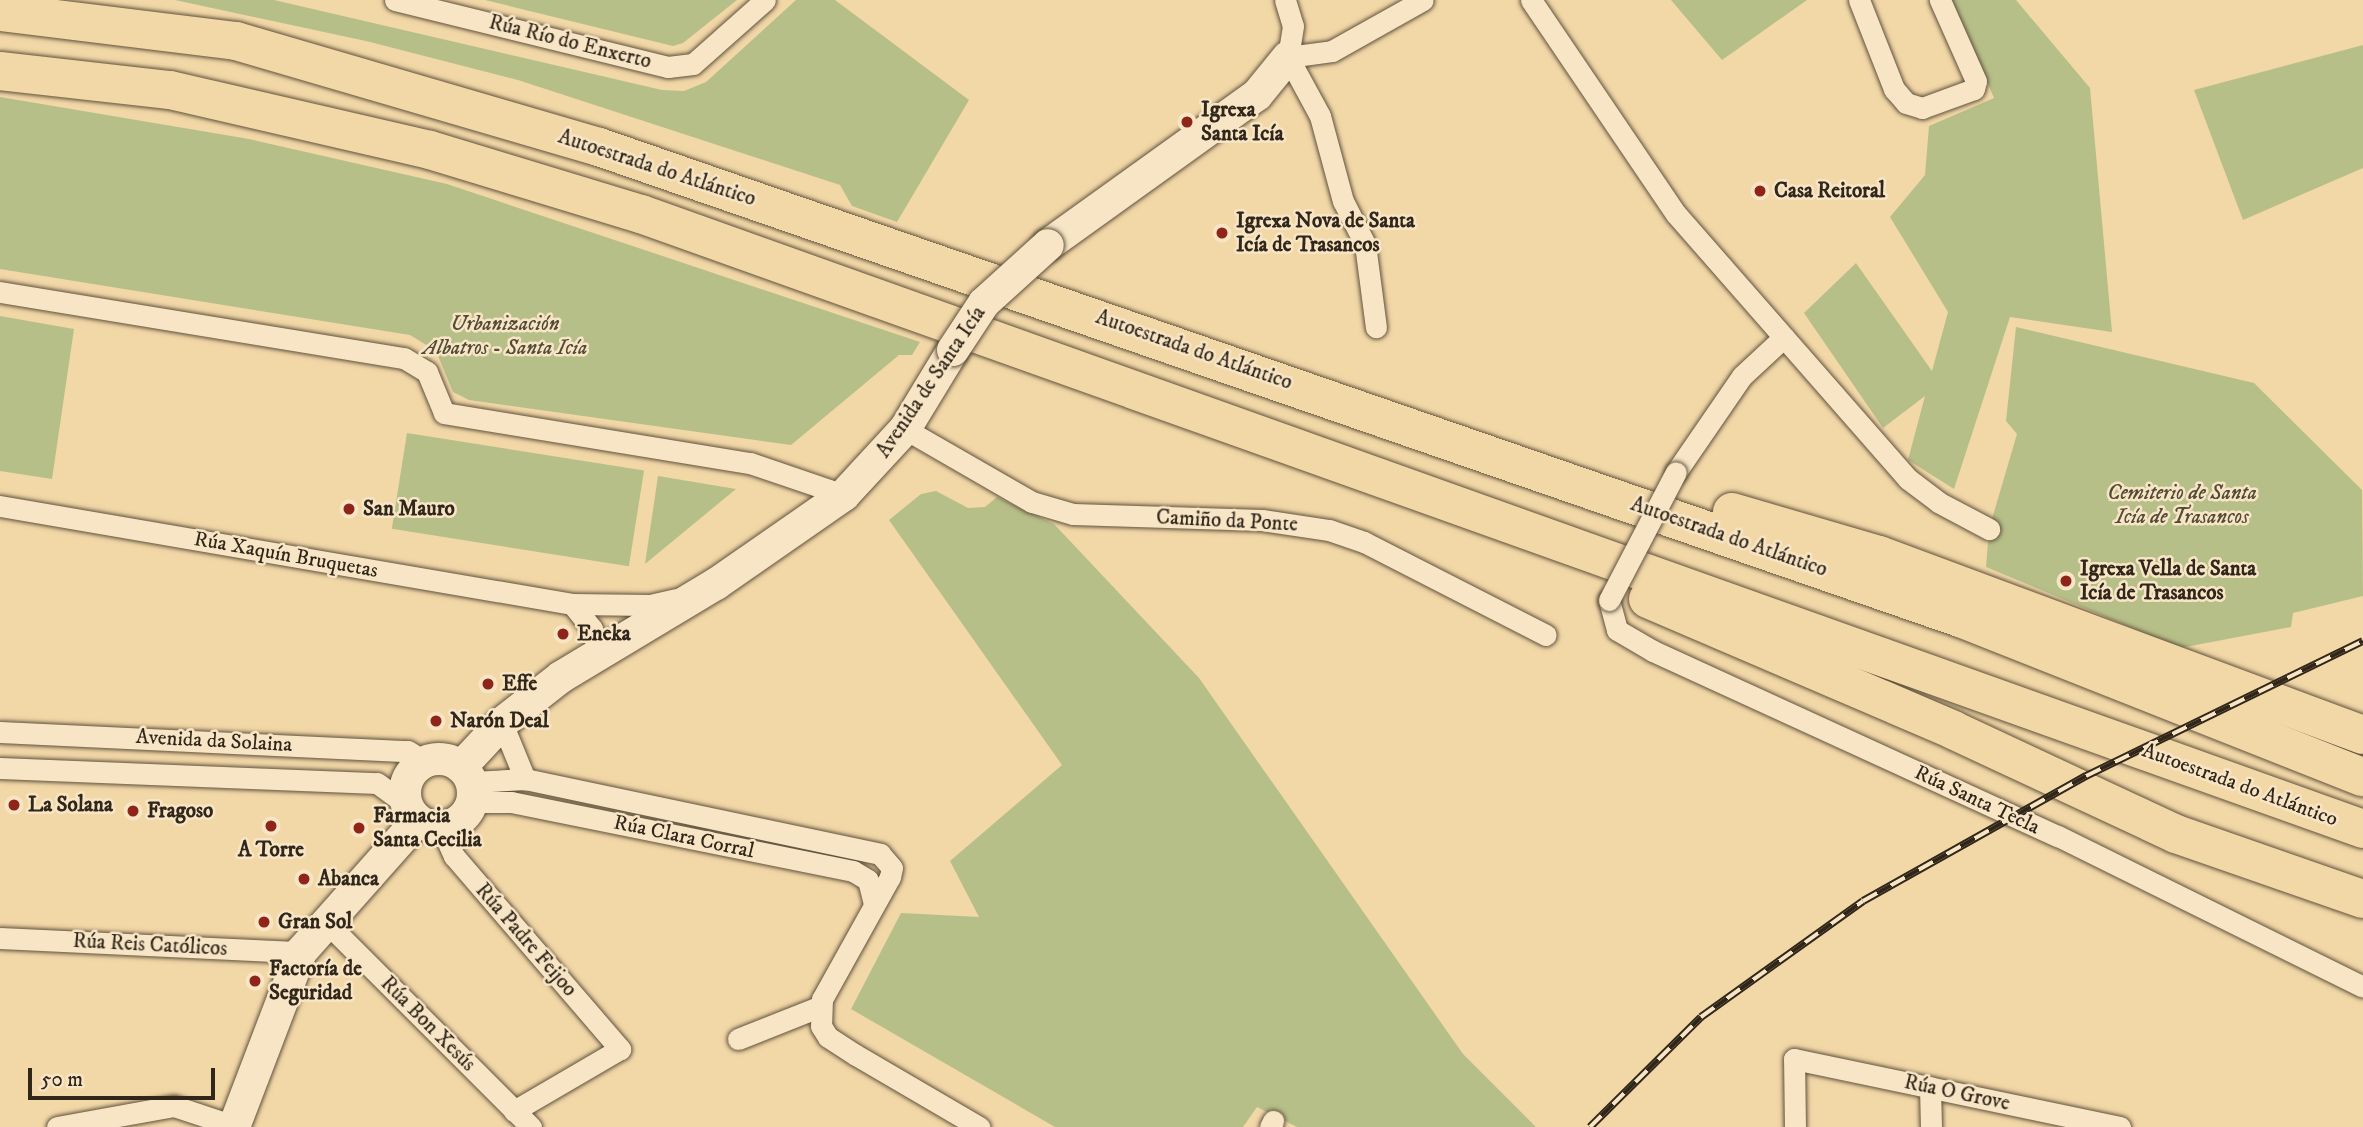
<!DOCTYPE html>
<html>
<head>
<meta charset="utf-8">
<style>
	body { margin:0 }
	#map { position:relative; width:2363px; height:1127px; overflow:hidden; background:#f2d7a7; font-family:"IM FELL DW Pica",serif }
	div>[style] { position:absolute }
	[style*='--x'] { left:calc(var(--x)*1px); top:calc(var(--y)*1px); width:calc(var(--w)*1px); rotate:calc(var(--a)*1deg) }
	.green>* { inset:0; background:#b7bf89; transform-origin:0 0 }
	.roads { filter:drop-shadow(0 0 2px #60523d) drop-shadow(0 0 2px #60523d) }
	.street>* { height:21px; margin:-10.5px; padding:0 10.5px; transform-origin:10.5px; border-radius:10.5px; background:#f7e5c6 }
	.secondary>* { height:32px; margin:-16px; padding:0 16px; transform-origin:16px; border-radius:16px; background:#f7e5c6 }
	.secondary>.ring { margin:-16px; padding:0; box-sizing:content-box; background:none; border:32px solid #f7e5c6; border-radius:50% }
	.highway>* { height:38px; margin:-19px; padding:0 19px; transform-origin:19px; border-radius:19px; background:#f2d7a7 }
	.rail>* { height:8px; margin-top:-4px; transform-origin:0; background:repeating-linear-gradient(90deg,#f7e5c6 0 16px,#30261a 0 32px); box-sizing:border-box; border-block:2px solid #30261a }
	.bridges { filter:drop-shadow(0 0 2px #60523d) drop-shadow(0 0 2px #60523d) }
	.street-bridge>* { height:21px; margin:-10.5px; padding:0 10.5px; transform-origin:10.5px; border-radius:10.5px; background:#f7e5c6 }
	.secondary-bridge>* { height:32px; margin:-16px; padding:0 16px; transform-origin:16px; border-radius:16px; background:#f7e5c6 }
	.dots>* { width:19px; height:19px; translate:-50% -50%; box-sizing:border-box; border:4px solid #f7e5c6; border-radius:50% }
	span { translate:-50% -50%; white-space:nowrap; text-align:center; line-height:1.15; -webkit-text-stroke:5px #f7e5c6; paint-order:stroke }
	.street-label { font-size:21px; color:#30261a }
	.poi-label { font-size:21px; color:#30261a; font-weight:700 }
	.left { translate:0 -50%; text-align:left }
	.park-label { font-size:21px; color:#524c36; font-style:italic }
	.scale { position:absolute; left:28px; top:1068px; width:187px; height:32px; box-sizing:border-box; border:4px solid #30261a; border-top:0; padding-left:9px; font-size:21px; line-height:24px; white-space:nowrap; color:#30261a; -webkit-text-stroke:5px #f7e5c6; paint-order:stroke }
</style>
</head>
<body>
<div id="map">
	<div class="green">
		<i style="clip-path:polygon(175px 0,274px 0,662px 90px,684px 91px,706px 82px,796px 0,835px 0,969px 100px,897px 222px,852px 206px,840px 185px,518px 80px,366px 41px)"></i>
		<i style="clip-path:polygon(485px 0,737px 0,683px 43px,673px 46px)"></i>
		<i style="clip-path:polygon(1671px 0,1807px 0,1722px 60px)"></i>
		<i style="clip-path:polygon(1951px 0,2016px 0,2090px 88px,2112px 332px,2010px 317px,1954px 489px,1908px 460px,1925px 396px,1883px 428px,1804px 313px,1856px 263px,1932px 371px,1948px 312px,1890px 217px,1925px 175px,1929px 126px,1994px 98px)"></i>
		<i style="clip-path:polygon(2363px 45px,2363px 168px,2243px 220px,2194px 90px)"></i>
		<i style="clip-path:polygon(0 97px,249px 139px,447px 184px,920px 342px,912px 355px,899px 355px,791px 445px,469px 400px,453px 392px,436px 351px,410px 335px,0 269px)"></i>
		<i style="clip-path:polygon(0 316px,74px 329px,52px 479px,0 471px)"></i>
		<i style="clip-path:polygon(2016px 327px,2254px 383px,2362px 490px,2363px 596px,2293px 613px,2291px 627px,2180px 648px,1986px 567px,1989px 529px,2017px 434px,2006px 421px)"></i>
		<i style="left:407px;top:433px;width:240px;height:97px;rotate:9deg"></i>
		<i style="clip-path:polygon(658px 476px,736px 489px,645px 564px)"></i>
		<i style="clip-path:polygon(936px 491px,968px 508px,985px 507px,997px 497px,1054px 524px,1199px 678px,1463px 1054px,1536px 1127px,1297px 1127px,1257px 1107px,1243px 1127px,1055px 1127px,851px 1009px,901px 913px,979px 917px,950px 861px,1062px 765px,889px 520px,921px 494px)"></i>
	</div>
	<div class="roads">
		<div class="street">
			<i style="--x:395;--y:0;--w:281;--a:13.8"></i>
			<i style="--x:668;--y:67;--w:25;--a:-7"></i>
			<i style="--x:693;--y:64;--w:96;--a:-41.6"></i>
			<i style="--x:1285;--y:0;--w:27;--a:73"></i>
			<i style="--x:1293;--y:26;--w:31;--a:99"></i>
			<i style="--x:1531;--y:0;--w:258;--a:55.9"></i>
			<i style="--x:1676;--y:214;--w:352;--a:48.8"></i>
			<i style="--x:1908;--y:479;--w:38;--a:37"></i>
			<i style="--x:1938;--y:502;--w:58;--a:27.9"></i>
			<i style="--x:1859;--y:0;--w:96;--a:68.5"></i>
			<i style="--x:1894;--y:89;--w:18;--a:49"></i>
			<i style="--x:1906;--y:103;--w:17;--a:17"></i>
			<i style="--x:1922;--y:108;--w:55;--a:-20.1"></i>
			<i style="--x:1974;--y:89;--w:8;--a:-76"></i>
			<i style="--x:1976;--y:81;--w:89;--a:-114"></i>
			<i style="--x:1288;--y:57;--w:67;--a:61.5"></i>
			<i style="--x:1320;--y:116;--w:88;--a:74.9"></i>
			<i style="--x:1343;--y:201;--w:48;--a:62.9"></i>
			<i style="--x:1365;--y:244;--w:84;--a:82.5"></i>
			<i style="--x:1288;--y:57;--w:44;--a:-7.8"></i>
			<i style="--x:1332;--y:51;--w:104;--a:-29.3"></i>
			<i style="--x:0;--y:292;--w:409;--a:9.3"></i>
			<i style="--x:404;--y:358;--w:27;--a:31"></i>
			<i style="--x:427;--y:372;--w:44;--a:67.5"></i>
			<i style="--x:444;--y:413;--w:310;--a:9.3"></i>
			<i style="--x:750;--y:463;--w:99;--a:18.8"></i>
			<i style="--x:905;--y:429;--w:146;--a:29.9"></i>
			<i style="--x:1032;--y:502;--w:43;--a:16.3"></i>
			<i style="--x:1073;--y:514;--w:189;--a:1.8"></i>
			<i style="--x:1262;--y:520;--w:68;--a:8.5"></i>
			<i style="--x:1329;--y:530;--w:37;--a:19"></i>
			<i style="--x:1364;--y:542;--w:204;--a:27.1"></i>
			<i style="--x:1676;--y:472;--w:116;--a:-55.5"></i>
			<i style="--x:1742;--y:376;--w:57;--a:-42.9"></i>
			<i style="--x:0;--y:506;--w:580;--a:9.72"></i>
			<i style="--x:572;--y:604;--w:78;--a:0.7"></i>
			<i style="--x:650;--y:605;--w:26;--a:-13"></i>
			<i style="--x:1609;--y:600;--w:31;--a:75"></i>
			<i style="--x:1617;--y:630;--w:42;--a:30.3"></i>
			<i style="--x:1653;--y:651;--w:445;--a:24.6"></i>
			<i style="--x:2058;--y:836;--w:340;--a:26.3"></i>
			<i style="--x:572;--y:604;--w:32;--a:51"></i>
			<i style="--x:592;--y:629;--w:26;--a:74"></i>
			<i style="--x:502;--y:723;--w:61;--a:67.7"></i>
			<i style="--x:0;--y:732;--w:408;--a:2.7"></i>
			<i style="--x:408;--y:751;--w:20;--a:33"></i>
			<i style="--x:0;--y:768;--w:377;--a:2.3"></i>
			<i style="--x:377;--y:783;--w:36;--a:36"></i>
			<i style="--x:472;--y:782;--w:53;--a:-3.2"></i>
			<i style="--x:525;--y:779;--w:363;--a:11.9"></i>
			<i style="--x:880;--y:854;--w:18;--a:49"></i>
			<i style="--x:892;--y:868;--w:9;--a:103"></i>
			<i style="--x:890;--y:877;--w:140;--a:119.1"></i>
			<i style="--x:822;--y:999;--w:27;--a:92"></i>
			<i style="--x:821;--y:1026;--w:13;--a:58"></i>
			<i style="--x:828;--y:1037;--w:33;--a:33"></i>
			<i style="--x:856;--y:1055;--w:143;--a:30.3"></i>
			<i style="--x:472;--y:802;--w:39;--a:0"></i>
			<i style="--x:511;--y:802;--w:349;--a:11.4"></i>
			<i style="--x:853;--y:871;--w:17;--a:31"></i>
			<i style="--x:868;--y:880;--w:25;--a:76"></i>
			<i style="--x:441;--y:827;--w:32;--a:66"></i>
			<i style="--x:454;--y:856;--w:255;--a:49.3"></i>
			<i style="--x:620;--y:1049;--w:123;--a:149.7"></i>
			<i style="--x:326;--y:922;--w:290;--a:45"></i>
			<i style="--x:0;--y:938;--w:301;--a:2.7"></i>
			<i style="--x:738;--y:1039;--w:87;--a:-21.6"></i>
			<i style="--x:1930;--y:1087;--w:40;--a:88.6"></i>
			<i style="--x:57;--y:1127;--w:119;--a:-10.2"></i>
			<i style="--x:174;--y:1106;--w:63;--a:18.4"></i>
			<i style="--x:1270;--y:1127;--w:7;--a:-63"></i>
			<i style="--x:1795;--y:1127;--w:68;--a:-90.8"></i>
			<i style="--x:1794;--y:1059;--w:333;--a:11.8"></i>
		</div>
		<div class="secondary">
			<i style="--x:1048;--y:245;--w:257;--a:-35.7"></i>
			<i style="--x:1257;--y:95;--w:49;--a:-50.8"></i>
			<i class="ring" style="left:405px;top:759px;width:36px;height:36px"></i>
			<i style="--x:461;--y:767;--w:60;--a:-47"></i>
			<i style="--x:502;--y:723;--w:75;--a:-37.9"></i>
			<i style="--x:561;--y:677;--w:181;--a:-31"></i>
			<i style="--x:716;--y:584;--w:156;--a:-34.8"></i>
			<i style="--x:844;--y:495;--w:90;--a:-47.3"></i>
			<i style="--x:905;--y:429;--w:92;--a:-58.7"></i>
			<i style="--x:234;--y:1127;--w:187;--a:-69.1"></i>
			<i style="--x:301;--y:952;--w:176;--a:-48.4"></i>
		</div>
		<div class="highway">
			<i style="--x:0;--y:12;--w:238;--a:7"></i>
			<i style="--x:236;--y:41;--w:378;--a:16.3"></i>
			<i style="--x:599;--y:147;--w:1443;--a:19.09"></i>
			<i style="--x:1963;--y:619;--w:430;--a:21.6"></i>
			<i style="--x:0;--y:71;--w:171;--a:6.4"></i>
			<i style="--x:170;--y:90;--w:267;--a:13"></i>
			<i style="--x:430;--y:150;--w:220;--a:16.9"></i>
			<i style="--x:641;--y:214;--w:1829;--a:19.65"></i>
			<i style="--x:1732;--y:512;--w:153;--a:16.3"></i>
			<i style="--x:1879;--y:555;--w:516;--a:20.4"></i>
			<i style="--x:1648;--y:599;--w:332;--a:23.2"></i>
			<i style="--x:1953;--y:730;--w:246;--a:25"></i>
			<i style="--x:2176;--y:834;--w:198;--a:19.2"></i>
		</div>
	</div>
	<div class="rail">
		<i style="--x:1590;--y:1127;--w:156;--a:-44.7"></i>
		<i style="--x:1701;--y:1017;--w:199;--a:-35.6"></i>
		<i style="--x:1863;--y:901;--w:256;--a:-29.3"></i>
		<i style="--x:2086;--y:776;--w:308;--a:-26"></i>
	</div>
	<div class="bridges">
		<div class="street-bridge">
			<i style="--x:1609;--y:600;--w:144;--a:-62.4"></i>
		</div>
		<div class="secondary-bridge">
			<i style="--x:953;--y:350;--w:56;--a:-56.6"></i>
			<i style="--x:984;--y:303;--w:86;--a:-42.2"></i>
		</div>
	</div>
	<div class="dots">
		<i style="left:1187px;top:122px;background:#8f2418"></i>
		<i style="left:1760px;top:191px;background:#8f2418"></i>
		<i style="left:1222px;top:233px;background:#8f2418"></i>
		<i style="left:349px;top:509px;background:#8f2418"></i>
		<i style="left:2066px;top:581px;background:#8f2418"></i>
		<i style="left:563px;top:634px;background:#8f2418"></i>
		<i style="left:488px;top:684px;background:#8f2418"></i>
		<i style="left:436px;top:721px;background:#8f2418"></i>
		<i style="left:14px;top:805px;background:#8f2418"></i>
		<i style="left:133px;top:811px;background:#8f2418"></i>
		<i style="left:271px;top:826px;background:#8f2418"></i>
		<i style="left:359px;top:828px;background:#8f2418"></i>
		<i style="left:304px;top:879px;background:#8f2418"></i>
		<i style="left:264px;top:922px;background:#8f2418"></i>
		<i style="left:255px;top:981px;background:#8f2418"></i>
	</div>
	<div class="street-label">
		<span style="left:570px;top:42px;rotate:14deg">Rúa Río do Enxerto</span>
		<span style="left:657px;top:168px;rotate:18deg">Autoestrada do Atlántico</span>
		<span style="left:1194px;top:350px;rotate:19deg">Autoestrada do Atlántico</span>
		<span style="left:931px;top:382px;rotate:-56deg">Avenida de Santa Icía</span>
		<span style="left:1227px;top:521px;rotate:3deg">Camiño da Ponte</span>
		<span style="left:1729px;top:537px;rotate:19deg">Autoestrada do Atlántico</span>
		<span style="left:286px;top:555px;rotate:10deg">Rúa Xaquín Bruquetas</span>
		<span style="left:214px;top:741px;rotate:3deg">Avenida da Solaina</span>
		<span style="left:2240px;top:785px;rotate:20deg">Autoestrada do Atlántico</span>
		<span style="left:1977px;top:800px;rotate:25deg">Rúa Santa Tecla</span>
		<span style="left:684px;top:837px;rotate:12deg">Rúa Clara Corral</span>
		<span style="left:526px;top:940px;rotate:49deg">Rúa Padre Feijoo</span>
		<span style="left:150px;top:945px;rotate:3deg">Rúa Reis Católicos</span>
		<span style="left:428px;top:1024px;rotate:45deg">Rúa Bon Xesús</span>
		<span style="left:1957px;top:1093px;rotate:12deg">Rúa O Grove</span>
	</div>
	<div class="poi-label">
		<span class="left" style="left:1201px;top:122px">Igrexa<br>Santa Icía</span>
		<span class="left" style="left:1774px;top:191px">Casa Reitoral</span>
		<span class="left" style="left:1236px;top:233px">Igrexa Nova de Santa<br>Icía de Trasancos</span>
		<span class="left" style="left:363px;top:509px">San Mauro</span>
		<span class="left" style="left:2080px;top:581px">Igrexa Vella de Santa<br>Icía de Trasancos</span>
		<span class="left" style="left:577px;top:634px">Eneka</span>
		<span class="left" style="left:502px;top:684px">Effe</span>
		<span class="left" style="left:450px;top:721px">Narón Deal</span>
		<span class="left" style="left:28px;top:805px">La Solana</span>
		<span class="left" style="left:147px;top:811px">Fragoso</span>
		<span class="left" style="left:373px;top:828px">Farmacia<br>Santa Cecilia</span>
		<span style="left:271px;top:850px">A Torre</span>
		<span class="left" style="left:318px;top:879px">Abanca</span>
		<span class="left" style="left:278px;top:922px">Gran Sol</span>
		<span class="left" style="left:269px;top:981px">Factoría de<br>Seguridad</span>
	</div>
	<div class="park-label">
		<span style="left:505px;top:336px">Urbanización<br>Albatros - Santa Icía</span>
		<span style="left:2182px;top:505px">Cemiterio de Santa<br>Icía de Trasancos</span>
	</div>
	<div class="scale">50 m</div>
</div>
</body>
</html>
